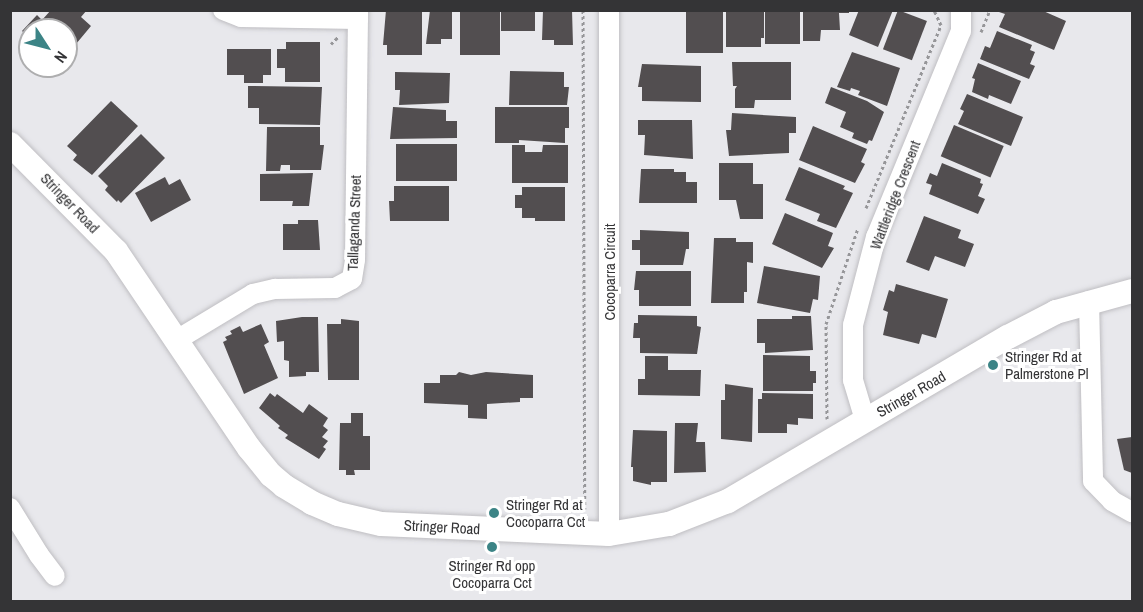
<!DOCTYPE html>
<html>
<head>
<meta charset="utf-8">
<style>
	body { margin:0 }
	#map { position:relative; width:1143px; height:612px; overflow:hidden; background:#e8e8ec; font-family:"Archivo Narrow",sans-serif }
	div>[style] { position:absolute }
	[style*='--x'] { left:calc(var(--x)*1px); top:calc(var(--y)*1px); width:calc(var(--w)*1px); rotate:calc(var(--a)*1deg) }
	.building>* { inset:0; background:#524e50; transform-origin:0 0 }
	.path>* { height:3px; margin-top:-1.5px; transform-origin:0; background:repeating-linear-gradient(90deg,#969699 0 3px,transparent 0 6px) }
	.roads { filter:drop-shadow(0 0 2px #bfbec2) drop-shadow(0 0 2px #bfbec2) }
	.minor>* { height:20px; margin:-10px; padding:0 10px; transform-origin:10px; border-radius:10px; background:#fff }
	.tertiary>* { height:24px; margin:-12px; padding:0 12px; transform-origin:12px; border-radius:12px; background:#fff }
	.dots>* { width:16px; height:16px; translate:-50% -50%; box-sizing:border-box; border:3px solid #fff; border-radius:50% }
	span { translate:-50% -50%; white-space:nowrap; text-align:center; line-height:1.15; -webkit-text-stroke:6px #fff; paint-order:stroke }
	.street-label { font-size:15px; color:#343436 }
	.poi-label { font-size:15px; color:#343436 }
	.left { translate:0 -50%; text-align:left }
	.frame { position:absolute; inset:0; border:12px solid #343436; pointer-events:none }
	.north { position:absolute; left:18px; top:18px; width:60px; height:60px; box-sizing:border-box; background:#fff; border:2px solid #aeaeaf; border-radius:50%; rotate:126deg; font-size:16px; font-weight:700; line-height:24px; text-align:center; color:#343436 }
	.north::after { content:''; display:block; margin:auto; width:21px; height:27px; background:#3c8486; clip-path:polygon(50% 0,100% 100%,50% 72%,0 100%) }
</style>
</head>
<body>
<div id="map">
	<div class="building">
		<i style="clip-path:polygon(51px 10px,87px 10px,81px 17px,91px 26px,66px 56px,66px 30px,30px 30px,30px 38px,22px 31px,37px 15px,42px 20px)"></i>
		<i style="clip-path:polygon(386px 10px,422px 10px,422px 55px,387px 55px,387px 45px,383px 45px)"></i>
		<i style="clip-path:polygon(430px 10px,452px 10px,452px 39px,441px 39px,441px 44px,426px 44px)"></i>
		<i style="left:460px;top:10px;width:40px;height:45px"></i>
		<i style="left:501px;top:10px;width:34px;height:21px"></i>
		<i style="clip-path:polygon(543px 10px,572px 10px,573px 45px,554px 45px,554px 40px,542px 40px)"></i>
		<i style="left:686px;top:10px;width:37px;height:43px"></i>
		<i style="clip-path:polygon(726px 10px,764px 11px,764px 38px,761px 38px,761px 47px,726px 47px)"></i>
		<i style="left:765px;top:10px;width:35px;height:34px"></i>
		<i style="clip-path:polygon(803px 10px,849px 10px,849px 13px,839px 13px,840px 30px,821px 30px,820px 41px,803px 41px)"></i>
		<i style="clip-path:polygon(859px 10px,893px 10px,878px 47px,849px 35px)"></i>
		<i style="left:898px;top:10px;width:31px;height:42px;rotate:21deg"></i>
		<i style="clip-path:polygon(1041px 10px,1066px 21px,1054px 50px,999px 27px,1005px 14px,996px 11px)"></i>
		<i style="clip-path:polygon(997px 31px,1032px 45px,1030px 50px,1035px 52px,1030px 64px,1035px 66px,1029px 79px,980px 59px,985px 46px,990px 48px)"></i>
		<i style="clip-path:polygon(286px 42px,320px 42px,320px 82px,285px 82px,285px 68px,277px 68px,277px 49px,286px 49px)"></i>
		<i style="clip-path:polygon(227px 49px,271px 49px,271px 75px,263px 75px,263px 83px,244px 83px,244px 75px,227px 75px)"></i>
		<i style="clip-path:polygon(852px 52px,900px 68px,887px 106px,858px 95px,860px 91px,851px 88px,850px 91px,837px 87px)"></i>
		<i style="clip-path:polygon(732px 62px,791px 62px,791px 100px,755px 100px,754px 108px,735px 108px,735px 89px,737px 86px,733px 86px)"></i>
		<i style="clip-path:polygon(978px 63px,1021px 81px,1011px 104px,989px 95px,988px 99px,972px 92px,975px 79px,972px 78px)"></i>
		<i style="clip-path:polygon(642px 64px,701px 66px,701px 102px,642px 101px,642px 87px,638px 87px)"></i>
		<i style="clip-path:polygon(510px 71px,564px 72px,564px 87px,569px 87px,567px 105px,509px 105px)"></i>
		<i style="clip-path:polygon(395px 72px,450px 73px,449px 103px,399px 105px,400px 90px,395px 90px)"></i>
		<i style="clip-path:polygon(248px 86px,322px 87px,320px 125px,259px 124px,259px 108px,248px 108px)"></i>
		<i style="clip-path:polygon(831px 87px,867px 101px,884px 112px,872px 141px,869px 140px,867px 144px,852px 138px,854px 133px,840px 127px,846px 112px,825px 103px)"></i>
		<i style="clip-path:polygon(967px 94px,1023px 117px,1011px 146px,958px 124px,964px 111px,960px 109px)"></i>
		<i style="clip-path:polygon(111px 101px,138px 126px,92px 175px,73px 160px,77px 155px,67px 146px)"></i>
		<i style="clip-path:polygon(393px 107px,446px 110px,446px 121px,457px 121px,457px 138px,390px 139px)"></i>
		<i style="clip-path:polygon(495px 107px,569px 107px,569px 128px,565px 128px,565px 143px,519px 140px,519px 143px,495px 143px)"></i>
		<i style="clip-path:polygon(732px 113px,796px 117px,796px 133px,789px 133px,789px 153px,729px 156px,726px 130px,731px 130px)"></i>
		<i style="clip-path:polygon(638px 120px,692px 120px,693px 159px,644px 155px,645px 135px,638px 135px)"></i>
		<i style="left:954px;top:125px;width:54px;height:34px;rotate:23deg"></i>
		<i style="clip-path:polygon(813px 126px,867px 149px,861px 162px,865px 164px,855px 183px,799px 160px)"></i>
		<i style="clip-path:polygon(267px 127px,320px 127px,320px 145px,324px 145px,321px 170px,290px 170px,290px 165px,281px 165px,280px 171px,266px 171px)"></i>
		<i style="clip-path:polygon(141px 134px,165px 158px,121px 203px,118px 200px,117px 202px,105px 190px,108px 186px,98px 176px)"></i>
		<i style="left:396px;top:144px;width:61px;height:37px"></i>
		<i style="clip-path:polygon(512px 145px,525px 145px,525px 152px,542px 152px,543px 145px,568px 145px,568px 183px,512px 183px)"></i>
		<i style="clip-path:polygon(719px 163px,753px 163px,753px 184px,763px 184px,763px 219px,740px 219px,736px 200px,719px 200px)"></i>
		<i style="clip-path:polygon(942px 163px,981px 179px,980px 183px,983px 184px,978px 196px,985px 199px,978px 214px,929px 194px,932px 185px,926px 183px,930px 173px,937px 176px)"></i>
		<i style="clip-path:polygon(799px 167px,845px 186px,843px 189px,853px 193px,836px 228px,817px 221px,820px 214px,785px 200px)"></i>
		<i style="clip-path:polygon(641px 169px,674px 169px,674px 172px,686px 172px,686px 182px,697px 182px,697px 203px,639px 203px)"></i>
		<i style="clip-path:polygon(313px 173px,309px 206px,292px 206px,293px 201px,260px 201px,260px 174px)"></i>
		<i style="clip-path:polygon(165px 177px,169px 185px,180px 179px,191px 200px,151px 222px,135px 193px)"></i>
		<i style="clip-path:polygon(394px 186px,449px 186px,449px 221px,390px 221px,389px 201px,394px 201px)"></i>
		<i style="clip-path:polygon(522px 187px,565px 187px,565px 221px,535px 221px,535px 218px,522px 218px,522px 208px,515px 208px,515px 195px,522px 195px)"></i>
		<i style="clip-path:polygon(785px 213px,833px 233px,828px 246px,834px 248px,822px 268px,772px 244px)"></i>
		<i style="clip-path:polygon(924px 216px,961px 230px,958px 238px,974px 244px,965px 267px,935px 256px,929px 271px,906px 262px)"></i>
		<i style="clip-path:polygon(298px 220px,318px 220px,320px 250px,283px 250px,283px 224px,298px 224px)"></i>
		<i style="clip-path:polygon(640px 230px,689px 232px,689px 249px,686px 249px,683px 265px,640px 265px,640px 250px,632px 250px,632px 240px,640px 240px)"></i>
		<i style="clip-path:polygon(714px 238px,736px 238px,736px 242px,753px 242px,753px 263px,747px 262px,747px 292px,744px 292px,744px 303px,711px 303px)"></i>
		<i style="clip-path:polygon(764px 266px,820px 276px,818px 300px,813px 299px,810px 313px,757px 303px)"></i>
		<i style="clip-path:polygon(636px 271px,691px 271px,691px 306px,639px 306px,639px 290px,634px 290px)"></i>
		<i style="clip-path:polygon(896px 284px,948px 299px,936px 338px,922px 334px,919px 344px,883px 335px,888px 312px,883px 310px,889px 290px,894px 292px)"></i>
		<i style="clip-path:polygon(638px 315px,697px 316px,697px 326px,701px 327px,697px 354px,640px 353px,640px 338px,633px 338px,634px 323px,638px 323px)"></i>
		<i style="clip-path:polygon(792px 316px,811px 316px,813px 350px,765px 353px,765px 343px,757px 343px,757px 319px,792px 319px)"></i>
		<i style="clip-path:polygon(302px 317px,318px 317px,319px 372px,306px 372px,306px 376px,289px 377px,289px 361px,284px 360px,284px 341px,277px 342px,276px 321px)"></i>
		<i style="clip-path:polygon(341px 319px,359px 321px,359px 380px,328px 380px,327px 324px,341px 324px)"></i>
		<i style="clip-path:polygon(261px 324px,269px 342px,264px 345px,278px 378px,244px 394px,223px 342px,227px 340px,225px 337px,232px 334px,230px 331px,240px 326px,243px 332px)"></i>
		<i style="clip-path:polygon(763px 355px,810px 356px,810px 371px,816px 371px,816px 383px,813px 383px,813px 391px,763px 391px)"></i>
		<i style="clip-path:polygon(645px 356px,668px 356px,668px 370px,701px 370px,700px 396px,638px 395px,638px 379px,645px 379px)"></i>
		<i style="clip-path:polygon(459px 372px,471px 375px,486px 372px,533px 375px,533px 398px,520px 398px,520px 402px,487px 404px,487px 419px,468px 418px,468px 405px,424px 403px,424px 383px,440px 383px,440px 375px,456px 375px)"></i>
		<i style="clip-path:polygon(725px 384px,753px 388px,752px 442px,721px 439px,721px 400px,725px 400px)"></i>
		<i style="clip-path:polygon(270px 393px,275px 397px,277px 394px,303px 413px,309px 404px,328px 418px,323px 426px,328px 430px,322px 437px,328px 441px,323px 447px,326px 449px,319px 459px,285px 438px,288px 435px,278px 428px,280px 426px,259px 408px)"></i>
		<i style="clip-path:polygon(762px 393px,813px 394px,813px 419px,798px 418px,798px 425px,787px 424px,787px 433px,758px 433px,758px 399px,762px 399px)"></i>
		<i style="clip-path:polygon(351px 413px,363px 413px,363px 436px,370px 436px,370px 470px,354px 470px,355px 475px,346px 475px,346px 470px,339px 470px,340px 423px,351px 423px)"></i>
		<i style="clip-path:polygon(675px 423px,698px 423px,696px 442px,705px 442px,706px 472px,674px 473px)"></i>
		<i style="clip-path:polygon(633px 430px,667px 431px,667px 482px,651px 482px,651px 485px,633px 481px,633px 467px,631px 467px)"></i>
		<i style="clip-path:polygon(1132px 437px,1132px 473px,1124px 470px,1117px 439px)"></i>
	</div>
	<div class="path">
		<i style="--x:583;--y:10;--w:499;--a:89.8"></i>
		<i style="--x:981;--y:32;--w:24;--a:-68"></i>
		<i style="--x:331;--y:44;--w:10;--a:-45"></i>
		<i style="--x:866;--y:208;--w:198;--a:-67.7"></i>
		<i style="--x:941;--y:25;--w:17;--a:-115"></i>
		<i style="--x:827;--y:419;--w:95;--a:-90.6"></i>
		<i style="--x:826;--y:324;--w:101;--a:-71.6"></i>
	</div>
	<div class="roads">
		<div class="minor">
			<i style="--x:223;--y:10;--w:19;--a:21"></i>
			<i style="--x:241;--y:17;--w:117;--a:1"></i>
			<i style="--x:1089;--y:301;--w:180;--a:88.7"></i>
			<i style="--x:1093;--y:481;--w:28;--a:46"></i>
			<i style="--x:1112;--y:501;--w:23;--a:29"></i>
			<i style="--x:175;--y:341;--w:91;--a:-31.1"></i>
			<i style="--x:253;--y:294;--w:23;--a:-13"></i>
			<i style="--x:275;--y:289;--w:60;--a:-1"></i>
			<i style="--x:335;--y:288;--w:19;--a:-28"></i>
			<i style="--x:352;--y:279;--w:19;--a:-81"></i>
			<i style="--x:355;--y:260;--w:250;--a:-89.3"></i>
			<i style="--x:865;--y:420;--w:42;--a:-106.7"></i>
			<i style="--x:853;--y:380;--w:55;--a:-90"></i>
			<i style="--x:853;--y:325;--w:91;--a:-75.4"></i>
			<i style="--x:876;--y:237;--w:223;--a:-67.6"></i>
			<i style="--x:961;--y:31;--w:21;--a:-90"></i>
			<i style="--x:10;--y:508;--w:55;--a:58.3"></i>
			<i style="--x:39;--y:555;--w:26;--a:53"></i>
			<i style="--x:609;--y:534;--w:524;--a:-90"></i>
		</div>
		<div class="tertiary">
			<i style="--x:10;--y:144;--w:151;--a:45.3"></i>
			<i style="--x:116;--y:251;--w:238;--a:56"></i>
			<i style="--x:249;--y:448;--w:35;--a:51"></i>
			<i style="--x:271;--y:475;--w:17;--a:40"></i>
			<i style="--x:284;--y:486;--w:33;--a:31"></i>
			<i style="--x:312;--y:503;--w:28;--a:23"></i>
			<i style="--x:338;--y:514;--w:44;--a:13.1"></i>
			<i style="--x:381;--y:524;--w:228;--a:2.5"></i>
			<i style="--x:609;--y:534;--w:61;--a:-9.5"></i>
			<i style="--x:669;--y:524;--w:63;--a:-21.3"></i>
			<i style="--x:728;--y:501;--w:324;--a:-30.4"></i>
			<i style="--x:1008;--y:337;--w:54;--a:-27.5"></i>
			<i style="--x:1056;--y:312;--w:79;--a:-15.4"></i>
		</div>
	</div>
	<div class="dots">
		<i style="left:993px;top:365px;background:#3c8486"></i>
		<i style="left:494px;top:513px;background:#3c8486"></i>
		<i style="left:492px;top:547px;background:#3c8486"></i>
	</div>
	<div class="street-label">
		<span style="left:895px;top:195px;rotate:-69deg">Wattleridge Crescent</span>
		<span style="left:70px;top:203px;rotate:46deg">Stringer Road</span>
		<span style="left:354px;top:223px;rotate:-88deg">Tallaganda Street</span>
		<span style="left:610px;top:272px;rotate:-90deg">Cocoparra Circuit</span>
		<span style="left:911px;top:394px;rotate:-30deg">Stringer Road</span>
		<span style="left:442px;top:527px;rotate:3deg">Stringer Road</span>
	</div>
	<div class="poi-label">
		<span class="left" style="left:1005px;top:365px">Stringer Rd at<br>Palmerstone Pl</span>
		<span class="left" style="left:506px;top:513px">Stringer Rd at<br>Cocoparra Cct</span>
		<span style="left:492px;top:574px">Stringer Rd opp<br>Cocoparra Cct</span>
	</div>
	<div class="frame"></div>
	<div class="north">N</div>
</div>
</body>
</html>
